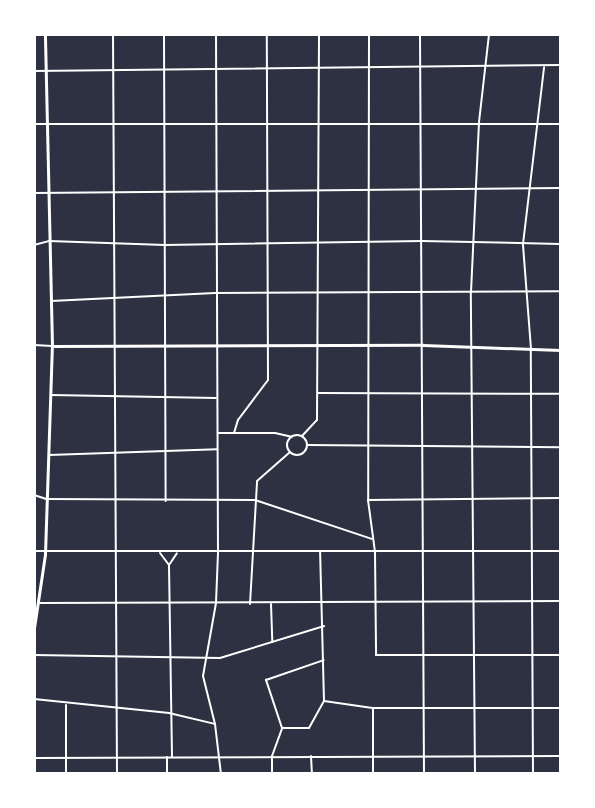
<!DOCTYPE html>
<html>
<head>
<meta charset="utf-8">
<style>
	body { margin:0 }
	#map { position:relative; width:595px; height:808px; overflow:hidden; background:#2d3142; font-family:Karla,sans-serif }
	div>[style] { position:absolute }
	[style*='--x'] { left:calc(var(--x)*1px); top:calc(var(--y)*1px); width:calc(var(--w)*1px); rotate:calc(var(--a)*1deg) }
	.minor>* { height:2px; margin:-1px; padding:0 1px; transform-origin:1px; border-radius:1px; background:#fff }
	.minor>.ring { margin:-1px; padding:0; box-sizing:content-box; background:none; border:2px solid #fff; border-radius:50% }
	.tertiary>* { height:3px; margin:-1.5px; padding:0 1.5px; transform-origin:1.5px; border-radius:1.5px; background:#fff }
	span { translate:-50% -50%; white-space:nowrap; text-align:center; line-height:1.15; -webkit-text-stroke:5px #fff; paint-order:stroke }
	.frame { position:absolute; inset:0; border:36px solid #fff; pointer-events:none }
</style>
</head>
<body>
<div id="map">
	<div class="minor">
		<i style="--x:113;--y:34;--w:740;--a:89.69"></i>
		<i style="--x:164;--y:34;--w:467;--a:89.8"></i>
		<i style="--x:216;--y:34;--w:519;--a:89.78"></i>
		<i style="--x:218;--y:553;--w:50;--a:92.3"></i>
		<i style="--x:216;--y:603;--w:74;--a:100.1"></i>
		<i style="--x:203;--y:676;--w:49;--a:76"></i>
		<i style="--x:215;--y:724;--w:50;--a:83.2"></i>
		<i style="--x:369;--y:34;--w:466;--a:90.1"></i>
		<i style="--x:368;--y:500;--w:52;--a:82.3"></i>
		<i style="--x:375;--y:552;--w:103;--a:89.4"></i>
		<i style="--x:376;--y:655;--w:184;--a:0"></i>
		<i style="--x:420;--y:34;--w:740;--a:89.69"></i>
		<i style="--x:34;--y:71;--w:526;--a:-0.65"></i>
		<i style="--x:34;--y:124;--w:526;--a:0"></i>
		<i style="--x:34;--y:193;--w:526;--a:-0.54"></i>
		<i style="--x:34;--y:245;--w:16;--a:-15"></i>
		<i style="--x:49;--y:241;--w:116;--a:2"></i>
		<i style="--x:165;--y:245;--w:257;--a:-0.9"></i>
		<i style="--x:422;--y:241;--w:138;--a:1.2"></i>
		<i style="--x:51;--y:301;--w:164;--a:-2.8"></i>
		<i style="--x:215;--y:293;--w:345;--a:-0.3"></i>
		<i style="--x:34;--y:345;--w:18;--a:3"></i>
		<i style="--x:318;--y:393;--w:242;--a:0.2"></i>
		<i style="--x:51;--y:395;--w:165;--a:1"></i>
		<i style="--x:218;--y:433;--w:57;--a:0"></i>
		<i style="--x:275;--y:433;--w:17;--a:13"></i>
		<i style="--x:234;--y:433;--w:14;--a:-73"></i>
		<i style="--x:238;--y:420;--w:50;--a:-53.1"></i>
		<i style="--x:268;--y:380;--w:346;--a:-90.2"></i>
		<i class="ring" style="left:287px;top:435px;width:18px;height:18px"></i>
		<i style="--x:302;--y:436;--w:22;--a:-47"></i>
		<i style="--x:317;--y:420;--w:386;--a:-89.7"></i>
		<i style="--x:308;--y:445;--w:252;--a:0.5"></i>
		<i style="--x:49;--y:455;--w:168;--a:-2"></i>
		<i style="--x:34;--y:495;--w:13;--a:18"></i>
		<i style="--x:46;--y:499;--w:209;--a:0.3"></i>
		<i style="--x:255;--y:500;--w:123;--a:18.4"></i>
		<i style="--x:368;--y:500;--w:192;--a:-0.6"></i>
		<i style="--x:34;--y:551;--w:526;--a:0"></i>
		<i style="--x:160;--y:553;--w:15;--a:53"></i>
		<i style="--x:39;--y:603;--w:521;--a:-0.22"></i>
		<i style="--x:250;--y:604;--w:123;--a:-86.7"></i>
		<i style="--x:257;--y:481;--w:44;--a:-41.3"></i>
		<i style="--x:271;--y:604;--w:38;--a:88"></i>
		<i style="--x:34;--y:655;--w:186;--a:0.9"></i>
		<i style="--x:220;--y:658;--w:109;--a:-17.1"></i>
		<i style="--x:34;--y:699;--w:136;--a:5.9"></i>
		<i style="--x:169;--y:713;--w:47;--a:13.4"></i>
		<i style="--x:324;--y:701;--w:49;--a:8.1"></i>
		<i style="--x:373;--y:708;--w:187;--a:0"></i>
		<i style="--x:66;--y:705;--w:69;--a:90"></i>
		<i style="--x:373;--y:708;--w:66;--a:90"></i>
		<i style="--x:282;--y:728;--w:51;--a:-108.4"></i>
		<i style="--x:266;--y:680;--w:61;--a:-19"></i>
		<i style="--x:311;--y:756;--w:18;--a:87"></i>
		<i style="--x:167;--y:757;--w:17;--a:90"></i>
		<i style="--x:172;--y:757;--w:192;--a:-90.9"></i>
		<i style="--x:169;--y:565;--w:14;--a:-56"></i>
		<i style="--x:34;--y:758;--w:526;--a:-0.22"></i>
		<i style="--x:272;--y:774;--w:18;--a:-90"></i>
		<i style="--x:272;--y:756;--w:30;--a:-70"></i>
		<i style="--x:282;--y:728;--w:27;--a:0"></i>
		<i style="--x:309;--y:728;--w:31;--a:-61"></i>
		<i style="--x:324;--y:701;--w:149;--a:-91.5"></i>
		<i style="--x:475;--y:774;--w:482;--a:-90.5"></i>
		<i style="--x:471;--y:292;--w:170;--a:-87.3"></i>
		<i style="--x:479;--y:122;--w:89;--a:-83.5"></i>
		<i style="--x:533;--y:774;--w:425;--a:-90.3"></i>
		<i style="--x:531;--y:349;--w:105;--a:-94.4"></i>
		<i style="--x:523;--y:244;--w:178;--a:-83.2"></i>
	</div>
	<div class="tertiary">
		<i style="--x:53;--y:346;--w:370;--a:-0.2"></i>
		<i style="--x:423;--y:345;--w:137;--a:2.1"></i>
		<i style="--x:34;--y:628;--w:75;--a:-81.5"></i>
		<i style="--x:45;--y:554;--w:208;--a:-88.1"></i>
		<i style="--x:52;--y:346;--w:312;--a:-91.3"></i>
	</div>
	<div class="frame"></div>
</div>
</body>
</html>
